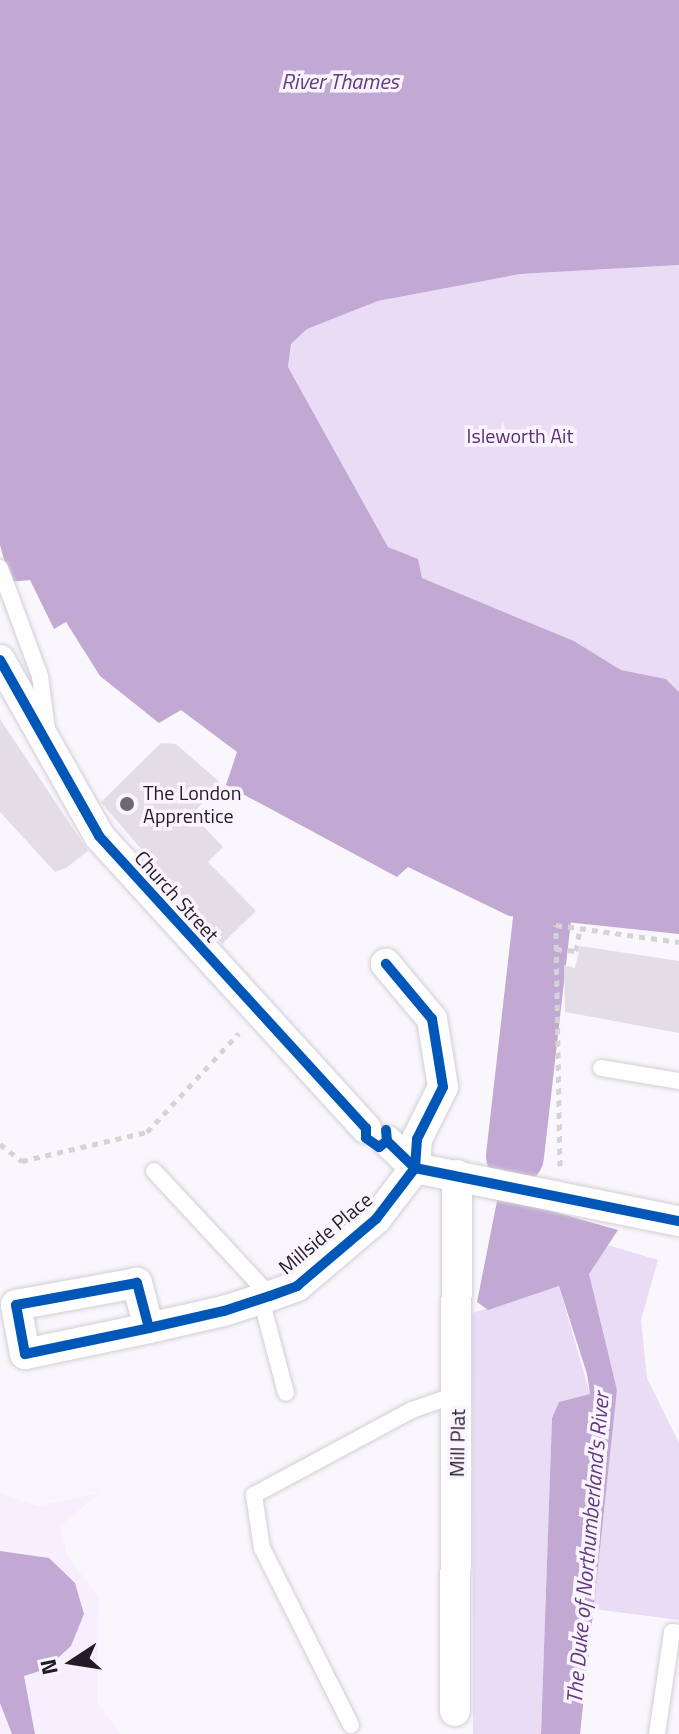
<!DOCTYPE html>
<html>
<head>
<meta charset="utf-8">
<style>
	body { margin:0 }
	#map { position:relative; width:679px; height:1734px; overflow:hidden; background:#faf7fc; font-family:"Titillium Web",sans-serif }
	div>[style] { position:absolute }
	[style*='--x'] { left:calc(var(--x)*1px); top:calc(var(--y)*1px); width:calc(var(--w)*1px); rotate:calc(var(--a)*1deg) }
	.built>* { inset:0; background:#f7effd }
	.green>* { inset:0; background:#ebdcf6 }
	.water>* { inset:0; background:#c1a9d3 }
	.river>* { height:58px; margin:-29px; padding:0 29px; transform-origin:29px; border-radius:29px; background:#c1a9d3 }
	.building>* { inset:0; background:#e3dee6 }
	.path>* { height:5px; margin-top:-2.5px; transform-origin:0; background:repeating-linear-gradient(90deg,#d5d3d6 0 6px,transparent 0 12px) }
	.roads { filter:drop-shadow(0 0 2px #d2ced5) drop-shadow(0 0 2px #d2ced5) }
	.service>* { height:16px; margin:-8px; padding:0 8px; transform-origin:8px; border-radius:8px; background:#fefeff }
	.minor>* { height:30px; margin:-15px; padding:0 15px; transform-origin:15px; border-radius:15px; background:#fefeff }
	.cycleway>* { height:10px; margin:-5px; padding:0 5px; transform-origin:5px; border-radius:5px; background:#0057b8 }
	.dots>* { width:22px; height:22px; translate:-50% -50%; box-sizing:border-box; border:4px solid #faf4ff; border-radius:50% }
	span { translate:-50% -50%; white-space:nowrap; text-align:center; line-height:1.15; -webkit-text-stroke:7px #faf4ff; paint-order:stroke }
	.park-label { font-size:20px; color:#5a2e74 }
	.poi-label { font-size:20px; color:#211c25 }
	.left { translate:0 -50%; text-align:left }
	.street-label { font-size:20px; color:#211c25 }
	.water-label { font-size:22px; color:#663a81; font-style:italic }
	.north { position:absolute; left:32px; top:1622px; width:80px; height:80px; -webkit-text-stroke:6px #faf4ff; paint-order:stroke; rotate:258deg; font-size:22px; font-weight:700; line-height:32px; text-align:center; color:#211c25 }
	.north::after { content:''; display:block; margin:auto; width:28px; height:36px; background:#211c25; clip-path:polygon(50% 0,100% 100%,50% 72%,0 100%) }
</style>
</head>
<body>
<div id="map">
	<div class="built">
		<i style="clip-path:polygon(100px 1493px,60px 1526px,67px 1555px,99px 1598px,97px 1702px,120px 1734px,0 1734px,0 1494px,38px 1506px)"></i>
	</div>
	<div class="green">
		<i style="clip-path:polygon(679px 265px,679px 692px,666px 679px,621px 670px,574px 641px,422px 578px,388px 547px,288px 367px,291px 344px,307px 329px,378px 301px,520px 274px)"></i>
		<i style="clip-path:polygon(608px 1245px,658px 1260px,641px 1320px,647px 1378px,679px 1443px,679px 1620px,593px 1609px,617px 1390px,588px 1274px)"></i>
		<i style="clip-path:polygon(559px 1286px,590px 1394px,559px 1402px,552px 1418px,541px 1734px,473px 1734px,472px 1313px)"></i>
	</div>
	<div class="water">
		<i style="clip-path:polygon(0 0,679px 0,679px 265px,520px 274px,378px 301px,307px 329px,291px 344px,288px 367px,388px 547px,418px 559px,422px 578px,574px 641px,621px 670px,666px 679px,679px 692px,679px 934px,509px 916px,408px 867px,397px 877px,226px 785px,237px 752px,181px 710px,159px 723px,100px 676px,66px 622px,54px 629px,30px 580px,10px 582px,0 545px)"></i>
		<i style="clip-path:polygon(498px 1196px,618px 1230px,589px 1274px,617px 1390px,580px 1734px,541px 1734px,552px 1418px,559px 1402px,590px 1394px,587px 1374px,559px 1286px,488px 1310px,477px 1302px)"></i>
		<i style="clip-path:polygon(0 1551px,49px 1558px,75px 1583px,84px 1614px,71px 1646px,46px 1669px,24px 1676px,35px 1734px,12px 1734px,0 1703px)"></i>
	</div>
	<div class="river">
		<i style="--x:515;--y:1156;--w:317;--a:-83.5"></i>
	</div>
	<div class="building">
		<i style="clip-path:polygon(0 719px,88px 851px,66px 868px,55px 872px,0 812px)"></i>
		<i style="clip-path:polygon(161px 743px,176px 744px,222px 784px,192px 814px,223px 847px,208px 862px,256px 911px,222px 944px,101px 802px)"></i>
		<i style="clip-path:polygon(580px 946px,679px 961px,679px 1033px,565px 1012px,564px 965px,575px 968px)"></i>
	</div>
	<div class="path">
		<i style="--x:556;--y:949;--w:20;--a:6"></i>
		<i style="--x:576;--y:951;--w:23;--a:-80"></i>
		<i style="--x:0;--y:1144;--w:28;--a:38"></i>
		<i style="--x:22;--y:1161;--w:128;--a:-13.1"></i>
		<i style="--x:147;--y:1132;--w:135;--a:-47.1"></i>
		<i style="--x:560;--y:1166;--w:241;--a:-91"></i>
		<i style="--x:556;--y:925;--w:124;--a:7.9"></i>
	</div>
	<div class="roads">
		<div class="service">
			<i style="--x:0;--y:568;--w:115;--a:69.7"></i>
			<i style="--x:40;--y:676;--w:63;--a:82.6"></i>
			<i style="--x:601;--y:1068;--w:79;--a:9.5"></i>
			<i style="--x:154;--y:1171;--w:171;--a:47.1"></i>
			<i style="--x:261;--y:1299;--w:97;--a:75.1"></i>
			<i style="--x:351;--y:1725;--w:198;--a:-116.7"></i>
			<i style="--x:262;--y:1548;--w:54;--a:-98.6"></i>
			<i style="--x:254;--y:1495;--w:179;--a:-28.3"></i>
			<i style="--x:412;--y:1410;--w:49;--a:-19.2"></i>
			<i style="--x:657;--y:1734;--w:103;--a:-81.6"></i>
			<i style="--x:672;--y:1632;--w:7;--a:8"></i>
		</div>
		<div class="minor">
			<i style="--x:0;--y:660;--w:202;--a:60.6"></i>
			<i style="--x:99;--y:836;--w:396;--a:47.6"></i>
			<i style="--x:387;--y:1141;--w:39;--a:44"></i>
			<i style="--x:415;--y:1168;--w:269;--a:11.4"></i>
			<i style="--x:149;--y:1328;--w:47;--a:-104.9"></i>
			<i style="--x:137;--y:1283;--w:123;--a:169.7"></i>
			<i style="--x:16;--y:1305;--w:50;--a:79.6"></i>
			<i style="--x:25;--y:1354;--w:127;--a:-11.8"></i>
			<i style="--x:149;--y:1328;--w:77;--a:-12.8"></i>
			<i style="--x:224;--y:1311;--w:48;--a:-18.1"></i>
			<i style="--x:270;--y:1296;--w:29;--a:-20"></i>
			<i style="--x:297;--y:1286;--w:104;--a:-40.3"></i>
			<i style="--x:376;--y:1219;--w:64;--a:-52.6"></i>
			<i style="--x:415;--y:1168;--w:29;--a:-86"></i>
			<i style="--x:417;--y:1139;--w:58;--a:-63.4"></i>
			<i style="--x:443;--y:1087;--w:69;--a:-99.2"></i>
			<i style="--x:432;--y:1019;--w:72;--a:-129.9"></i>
			<i style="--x:455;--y:1711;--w:536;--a:-89.79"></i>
		</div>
	</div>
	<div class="cycleway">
		<i style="--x:0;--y:660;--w:202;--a:60.6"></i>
		<i style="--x:99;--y:836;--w:396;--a:47.6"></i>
		<i style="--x:366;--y:1128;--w:10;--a:90"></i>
		<i style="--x:366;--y:1138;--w:16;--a:35"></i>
		<i style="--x:379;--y:1147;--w:10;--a:-37"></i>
		<i style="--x:386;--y:1130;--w:11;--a:85"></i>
		<i style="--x:387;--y:1141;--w:39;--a:44"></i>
		<i style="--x:415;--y:1168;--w:269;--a:11.4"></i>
		<i style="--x:149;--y:1328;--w:47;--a:-104.9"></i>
		<i style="--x:137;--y:1283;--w:123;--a:169.7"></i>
		<i style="--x:16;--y:1305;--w:50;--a:79.6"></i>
		<i style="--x:25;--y:1354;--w:127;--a:-11.8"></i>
		<i style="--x:149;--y:1328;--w:77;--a:-12.8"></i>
		<i style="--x:224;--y:1311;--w:48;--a:-18.1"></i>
		<i style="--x:270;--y:1296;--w:29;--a:-20"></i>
		<i style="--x:297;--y:1286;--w:104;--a:-40.3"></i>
		<i style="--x:376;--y:1219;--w:64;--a:-52.6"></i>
		<i style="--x:415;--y:1168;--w:29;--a:-86"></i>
		<i style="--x:417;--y:1139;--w:58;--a:-63.4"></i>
		<i style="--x:443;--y:1087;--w:69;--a:-99.2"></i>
		<i style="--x:432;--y:1019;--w:72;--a:-129.9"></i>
	</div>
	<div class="dots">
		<i style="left:127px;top:804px;background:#6d6970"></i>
	</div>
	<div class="park-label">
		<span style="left:520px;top:435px">Isleworth Ait</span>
	</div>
	<div class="poi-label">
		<span class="left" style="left:143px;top:804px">The London<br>Apprentice</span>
	</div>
	<div class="street-label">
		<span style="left:177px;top:896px;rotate:48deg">Church Street</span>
		<span style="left:325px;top:1233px;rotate:-40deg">Millside Place</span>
		<span style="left:457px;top:1443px;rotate:-89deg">Mill Plat</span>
	</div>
	<div class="water-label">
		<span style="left:340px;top:82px">River Thames</span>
		<span style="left:588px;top:1548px;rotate:-85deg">The Duke of Northumberland's River</span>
	</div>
	<div class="north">N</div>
</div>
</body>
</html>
